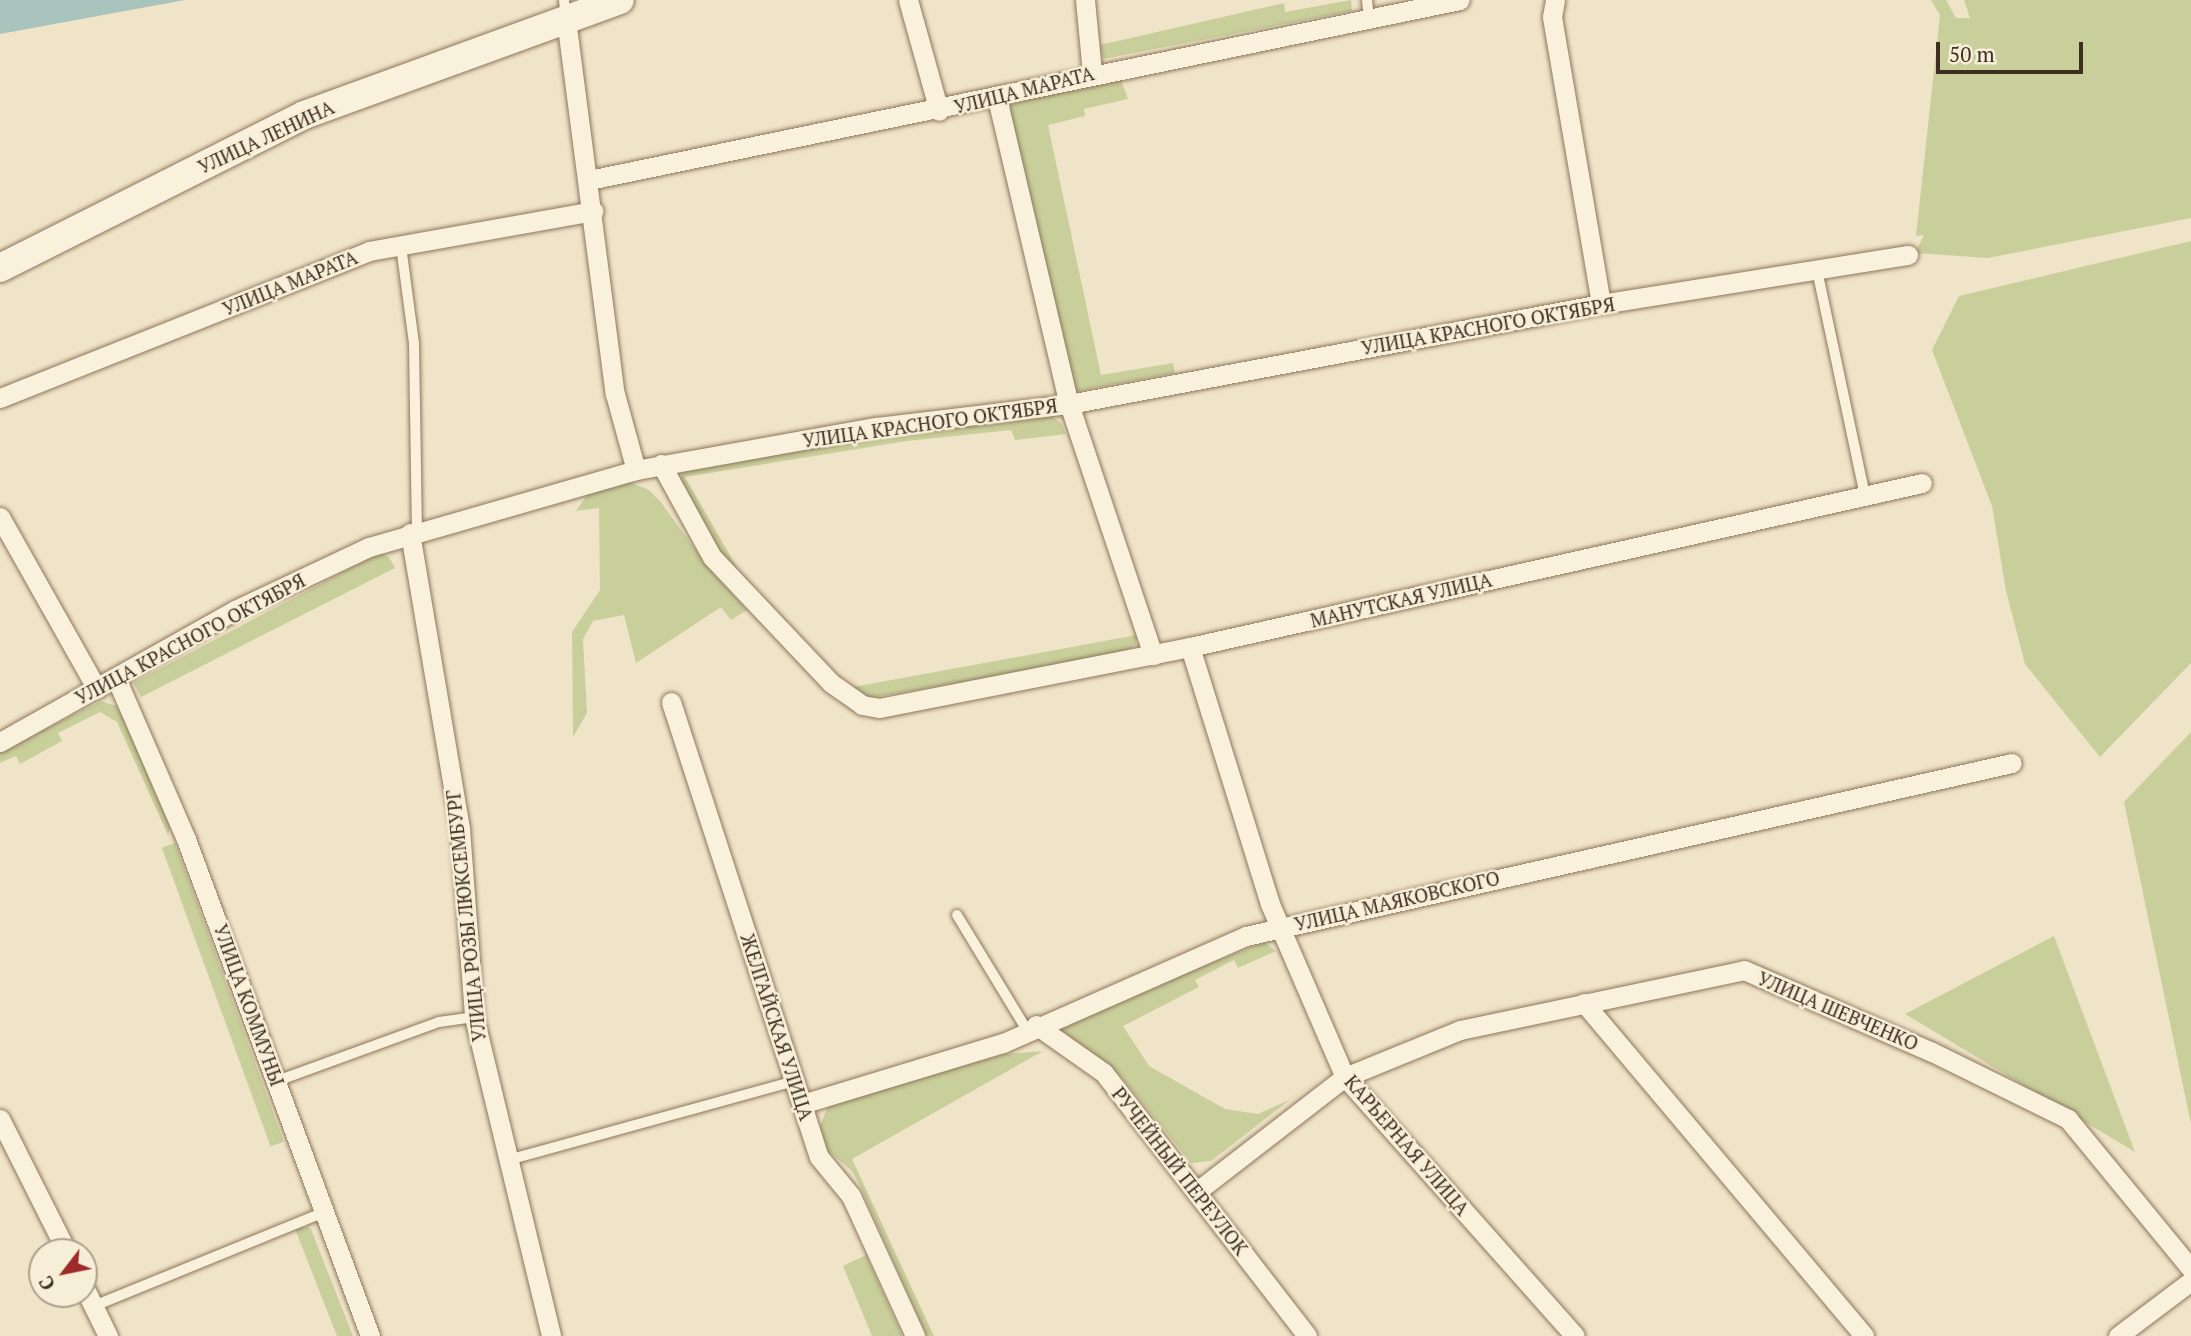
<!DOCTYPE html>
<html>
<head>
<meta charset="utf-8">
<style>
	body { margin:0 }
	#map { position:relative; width:2191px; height:1336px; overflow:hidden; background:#f0e4c8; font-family:"PT Serif",serif }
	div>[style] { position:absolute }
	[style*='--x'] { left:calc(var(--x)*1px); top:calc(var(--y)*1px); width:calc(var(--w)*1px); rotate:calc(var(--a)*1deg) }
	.green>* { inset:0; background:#c9cf9b; transform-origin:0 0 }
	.water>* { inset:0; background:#a9c4bc }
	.roads { filter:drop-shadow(0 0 2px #8d765c) drop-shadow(0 0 2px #8d765c) }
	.lane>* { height:10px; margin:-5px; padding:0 5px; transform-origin:5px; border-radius:5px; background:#faf1dc }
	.street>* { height:19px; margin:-9.5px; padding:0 9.5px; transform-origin:9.5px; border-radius:9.5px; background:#faf1dc }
	.secondary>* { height:28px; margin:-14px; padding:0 14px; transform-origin:14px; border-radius:14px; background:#faf1dc }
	span { translate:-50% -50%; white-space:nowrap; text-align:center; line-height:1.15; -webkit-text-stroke:5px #f7eed8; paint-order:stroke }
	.street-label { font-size:19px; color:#3d2e20 }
	.north { position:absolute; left:28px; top:1238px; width:70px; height:70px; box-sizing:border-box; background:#f7eed8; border:2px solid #ada18e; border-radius:50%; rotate:238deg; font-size:19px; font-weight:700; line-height:28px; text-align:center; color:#3d2e20 }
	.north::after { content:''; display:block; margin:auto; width:24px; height:32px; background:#9e2a2b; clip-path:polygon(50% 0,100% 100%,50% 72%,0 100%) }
	.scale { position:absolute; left:1936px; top:42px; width:147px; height:32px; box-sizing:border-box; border:4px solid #3d2e20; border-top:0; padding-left:9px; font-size:21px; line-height:24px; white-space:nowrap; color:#3d2e20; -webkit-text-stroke:5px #f7eed8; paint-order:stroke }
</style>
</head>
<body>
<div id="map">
	<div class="green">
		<i style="clip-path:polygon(1351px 0,1352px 11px,1103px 59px,1100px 45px,1284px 3px,1285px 12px)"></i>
		<i style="clip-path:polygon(1931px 0,1946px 0,1956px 18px,1970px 18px,1964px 0,2191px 0,2191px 218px,1988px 258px,1915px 253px,1924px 235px,1916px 236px,1940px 15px)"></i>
		<i style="clip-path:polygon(1119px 75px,1128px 99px,1084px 109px,1085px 116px,1048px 125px,1101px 375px,1173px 363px,1175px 373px,1078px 391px,1072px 386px,1008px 104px)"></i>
		<i style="clip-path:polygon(2191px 241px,2191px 663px,2100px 757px,2025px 664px,2006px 591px,1992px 506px,1932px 350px,1959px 296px)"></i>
		<i style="clip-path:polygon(1044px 411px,1061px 423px,1066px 434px,1015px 440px,1011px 430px,907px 441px,685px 477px,739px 571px,710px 540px,678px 481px,689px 465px)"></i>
		<i style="clip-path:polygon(624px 480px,649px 490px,660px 501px,708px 567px,747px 610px,731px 620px,721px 607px,636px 663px,624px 615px,593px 621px,583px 639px,587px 713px,573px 737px,572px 632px,600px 590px,599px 508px,576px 511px,593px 486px)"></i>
		<i style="clip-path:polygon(379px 553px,389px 557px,395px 568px,141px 697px,133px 683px)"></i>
		<i style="clip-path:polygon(1137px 635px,1136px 644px,1121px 655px,869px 698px,848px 688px)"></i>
		<i style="clip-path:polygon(101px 701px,116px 706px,125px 720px,170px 827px,168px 835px,117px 722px,100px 712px,58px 733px,62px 741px,20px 764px,16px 756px,0 763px,0 752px)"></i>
		<i style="clip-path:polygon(2191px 732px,2191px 1124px,2124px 802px)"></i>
		<i style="left:175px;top:843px;width:318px;height:14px;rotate:70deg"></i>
		<i style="clip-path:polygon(2054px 936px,2135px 1152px,1905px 1014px)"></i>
		<i style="clip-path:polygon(1264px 942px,1276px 951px,1238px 968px,1234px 960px,1195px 980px,1199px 987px,1123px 1026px,1149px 1066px,1225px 1109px,1258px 1114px,1289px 1100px,1327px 1071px,1211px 1161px,1191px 1163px,1121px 1076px,1058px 1031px,1058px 1024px)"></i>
		<i style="clip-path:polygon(1043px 1051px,852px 1159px,934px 1336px,927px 1336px,859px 1184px,852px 1171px,827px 1150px,820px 1127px,825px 1113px,829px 1106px,918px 1077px,1006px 1054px)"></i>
		<i style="clip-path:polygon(307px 1227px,311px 1229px,353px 1336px,337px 1336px,295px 1229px)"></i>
		<i style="clip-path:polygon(866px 1255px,902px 1336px,872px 1336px,843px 1266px)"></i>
	</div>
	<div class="water">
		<i style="clip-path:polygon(0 0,185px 0,0 34px)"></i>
	</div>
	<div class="roads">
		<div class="lane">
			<i style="--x:564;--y:0;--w:18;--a:84"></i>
			<i style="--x:1367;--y:0;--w:18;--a:84"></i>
			<i style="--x:401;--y:246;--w:99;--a:82.4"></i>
			<i style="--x:414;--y:344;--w:187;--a:89.1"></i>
			<i style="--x:1817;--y:270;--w:231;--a:78"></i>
			<i style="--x:957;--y:915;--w:135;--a:58.7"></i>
			<i style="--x:277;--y:1081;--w:172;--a:-20"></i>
			<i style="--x:439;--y:1022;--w:35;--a:-8"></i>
			<i style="--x:508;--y:1160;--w:297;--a:-15.4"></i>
			<i style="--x:94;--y:1306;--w:248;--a:-22.2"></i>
		</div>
		<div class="street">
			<i style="--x:908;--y:0;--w:115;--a:74.4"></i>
			<i style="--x:1085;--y:0;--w:73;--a:84.5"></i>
			<i style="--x:1555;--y:0;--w:17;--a:100"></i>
			<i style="--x:1552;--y:17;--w:291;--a:80.3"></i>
			<i style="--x:566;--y:19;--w:378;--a:82.6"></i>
			<i style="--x:615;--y:394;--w:79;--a:74.6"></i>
			<i style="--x:997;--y:98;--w:314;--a:76.8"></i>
			<i style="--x:1069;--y:404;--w:265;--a:71.5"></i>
			<i style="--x:589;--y:180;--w:889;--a:-11.68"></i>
			<i style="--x:0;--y:398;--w:397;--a:-21.7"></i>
			<i style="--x:369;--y:251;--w:228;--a:-10.1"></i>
			<i style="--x:661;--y:464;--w:106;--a:61.3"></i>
			<i style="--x:712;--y:557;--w:173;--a:46.6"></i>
			<i style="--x:831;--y:683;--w:38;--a:35"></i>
			<i style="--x:862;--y:705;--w:17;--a:10"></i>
			<i style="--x:879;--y:708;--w:317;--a:-11.1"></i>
			<i style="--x:1190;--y:647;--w:750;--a:-12.63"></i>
			<i style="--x:0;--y:517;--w:197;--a:60.6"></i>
			<i style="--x:410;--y:533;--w:300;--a:80.4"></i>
			<i style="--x:460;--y:829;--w:189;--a:85.7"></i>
			<i style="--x:474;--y:1017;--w:328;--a:76.4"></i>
			<i style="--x:1190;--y:647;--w:269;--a:72.7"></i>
			<i style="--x:1270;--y:904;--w:189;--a:66.6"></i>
			<i style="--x:1345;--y:1077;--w:346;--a:48.4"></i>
			<i style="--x:116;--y:678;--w:176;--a:66.5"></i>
			<i style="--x:186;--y:839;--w:530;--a:69.68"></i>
			<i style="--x:671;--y:702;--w:478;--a:72"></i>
			<i style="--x:819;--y:1157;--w:50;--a:50.6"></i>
			<i style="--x:851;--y:1196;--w:154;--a:65.4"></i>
			<i style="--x:0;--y:742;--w:270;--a:-29.3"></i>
			<i style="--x:235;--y:610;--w:148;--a:-25.2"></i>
			<i style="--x:369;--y:547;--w:278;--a:-16.1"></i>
			<i style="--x:636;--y:470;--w:244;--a:-10.2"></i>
			<i style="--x:876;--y:427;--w:194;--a:-6.8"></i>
			<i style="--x:1069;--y:404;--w:541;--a:-10.65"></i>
			<i style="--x:1601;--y:304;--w:311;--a:-9.1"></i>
			<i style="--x:1584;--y:1003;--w:435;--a:49.9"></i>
			<i style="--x:1036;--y:1025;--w:83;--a:35.2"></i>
			<i style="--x:1104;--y:1073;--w:332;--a:52.3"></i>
			<i style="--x:802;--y:1104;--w:210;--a:-16.9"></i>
			<i style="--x:1003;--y:1043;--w:266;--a:-23.8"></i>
			<i style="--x:1246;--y:936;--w:785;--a:-12.73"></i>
			<i style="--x:0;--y:1119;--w:149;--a:63.3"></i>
			<i style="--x:1196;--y:1192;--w:188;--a:-37.7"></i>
			<i style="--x:1345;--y:1077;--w:124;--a:-22.2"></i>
			<i style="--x:1460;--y:1030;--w:290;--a:-11.9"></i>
			<i style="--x:1744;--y:970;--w:205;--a:23.6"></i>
			<i style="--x:1932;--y:1052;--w:152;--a:26.2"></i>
			<i style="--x:2068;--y:1119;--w:194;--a:50.6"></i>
			<i style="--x:84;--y:1287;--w:55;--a:63.9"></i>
			<i style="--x:2118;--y:1336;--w:91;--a:-37"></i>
		</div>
		<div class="secondary">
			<i style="--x:0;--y:268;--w:340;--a:-26.7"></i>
			<i style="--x:304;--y:115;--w:336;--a:-20"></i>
		</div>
	</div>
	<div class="street-label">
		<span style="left:1024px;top:90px;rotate:-14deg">УЛИЦА МАРАТА</span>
		<span style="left:266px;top:137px;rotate:-25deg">УЛИЦА ЛЕНИНА</span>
		<span style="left:290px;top:283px;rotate:-22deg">УЛИЦА МАРАТА</span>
		<span style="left:1488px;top:326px;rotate:-10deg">УЛИЦА КРАСНОГО ОКТЯБРЯ</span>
		<span style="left:930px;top:423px;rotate:-8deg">УЛИЦА КРАСНОГО ОКТЯБРЯ</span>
		<span style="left:1401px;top:600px;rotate:-13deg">МАНУТСКАЯ УЛИЦА</span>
		<span style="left:190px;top:639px;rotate:-28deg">УЛИЦА КРАСНОГО ОКТЯБРЯ</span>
		<span style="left:1397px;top:901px;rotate:-13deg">УЛИЦА МАЯКОВСКОГО</span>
		<span style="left:466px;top:916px;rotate:-96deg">УЛИЦА РОЗЫ ЛЮКСЕМБУРГ</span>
		<span style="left:249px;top:1005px;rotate:70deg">УЛИЦА КОММУНЫ</span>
		<span style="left:1838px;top:1011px;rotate:23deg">УЛИЦА ШЕВЧЕНКО</span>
		<span style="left:777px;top:1027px;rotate:72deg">ЖЕЛГАЙСКАЯ УЛИЦА</span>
		<span style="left:1407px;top:1145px;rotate:49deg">КАРЬЕРНАЯ УЛИЦА</span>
		<span style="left:1180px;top:1171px;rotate:52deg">РУЧЕЙНЫЙ ПЕРЕУЛОК</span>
	</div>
	<div class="north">С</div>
	<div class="scale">50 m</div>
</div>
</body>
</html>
